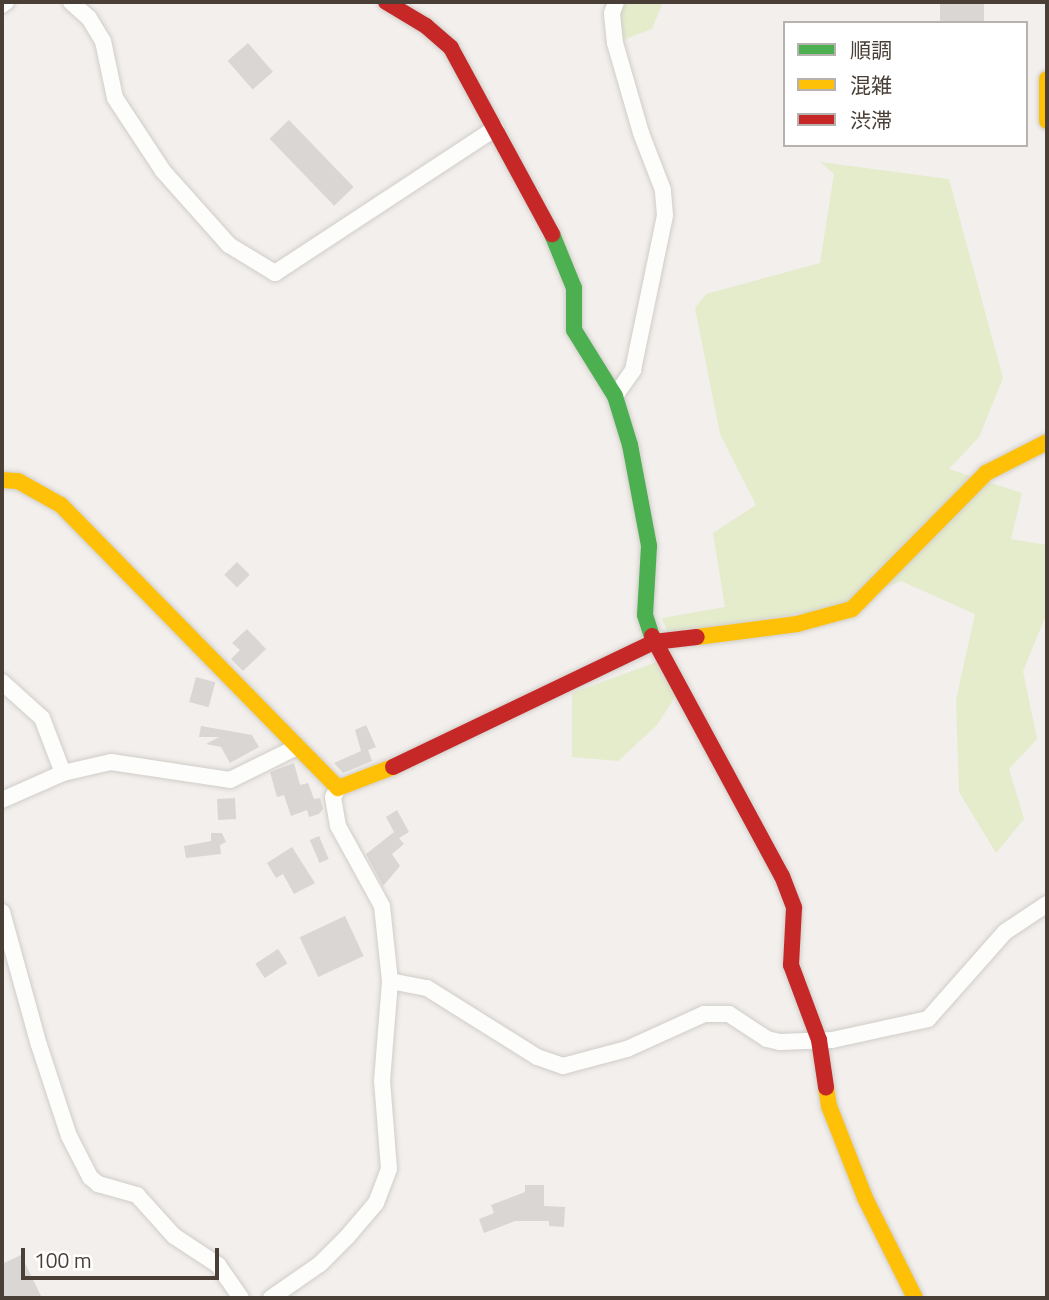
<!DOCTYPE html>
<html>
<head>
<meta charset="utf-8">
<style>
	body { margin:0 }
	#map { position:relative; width:1049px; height:1300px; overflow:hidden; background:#f2efec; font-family:"Titillium Web","Noto Sans JP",sans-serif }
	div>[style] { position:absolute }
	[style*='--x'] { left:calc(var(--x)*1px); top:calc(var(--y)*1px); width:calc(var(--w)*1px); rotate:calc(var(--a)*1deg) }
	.green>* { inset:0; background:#e5eccc }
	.building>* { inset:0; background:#dad6d3; transform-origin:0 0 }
	.roads { filter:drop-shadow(0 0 2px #d0cdc9) drop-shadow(0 0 2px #d0cdc9) }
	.street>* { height:16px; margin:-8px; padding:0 8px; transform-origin:8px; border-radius:8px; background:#fdfdfc }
	.fast>* { height:16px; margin:-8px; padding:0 8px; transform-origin:8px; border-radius:8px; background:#4caf50 }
	.slow>* { height:16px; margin:-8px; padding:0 8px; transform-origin:8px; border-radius:8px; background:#ffc107 }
	.jam>* { height:16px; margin:-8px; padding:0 8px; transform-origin:8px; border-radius:8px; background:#c62828 }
	span { translate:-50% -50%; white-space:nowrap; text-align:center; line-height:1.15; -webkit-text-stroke:5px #fff; paint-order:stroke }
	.frame { position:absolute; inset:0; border:4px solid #493f37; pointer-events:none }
	.legend { position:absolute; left:783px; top:21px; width:245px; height:126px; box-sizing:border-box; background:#fff; border:2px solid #b6b2af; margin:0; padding:9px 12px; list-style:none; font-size:21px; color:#493f37 }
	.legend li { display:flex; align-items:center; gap:14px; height:35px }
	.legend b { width:35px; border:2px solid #b6b2af }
	.scale { position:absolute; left:21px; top:1248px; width:198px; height:32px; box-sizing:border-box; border:4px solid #493f37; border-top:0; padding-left:9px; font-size:21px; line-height:24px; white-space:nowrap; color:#493f37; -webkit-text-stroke:5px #fff; paint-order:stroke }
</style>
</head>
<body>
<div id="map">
	<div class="green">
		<i style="clip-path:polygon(623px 2px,663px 2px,652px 29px,615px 43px)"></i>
		<i style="clip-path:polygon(820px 162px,949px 179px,1003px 378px,979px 437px,949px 469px,1022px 493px,1011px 539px,1047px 545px,1047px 613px,1023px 671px,1037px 739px,1009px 769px,1024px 819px,996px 853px,959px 792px,956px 700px,975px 614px,901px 581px,830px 609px,668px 634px,662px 618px,725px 607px,713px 533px,756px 505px,720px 434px,695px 308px,706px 294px,820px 263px,834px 174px)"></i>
		<i style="clip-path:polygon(670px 657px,684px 683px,657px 725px,618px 761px,572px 757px,572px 693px)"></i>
	</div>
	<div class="building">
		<i style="left:940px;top:2px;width:44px;height:21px"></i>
		<i style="left:248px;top:43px;width:38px;height:27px;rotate:49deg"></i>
		<i style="left:289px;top:120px;width:93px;height:27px;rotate:46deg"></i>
		<i style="left:237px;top:562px;width:18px;height:18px;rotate:45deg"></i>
		<i style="clip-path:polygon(247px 629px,266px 649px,243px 671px,231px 659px,240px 650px,232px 643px)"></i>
		<i style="left:196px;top:677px;width:20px;height:26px;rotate:15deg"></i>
		<i style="clip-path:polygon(366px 725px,376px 747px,368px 750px,372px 761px,343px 773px,334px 763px,361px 751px,355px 730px)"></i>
		<i style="clip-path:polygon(201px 726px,252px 735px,259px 747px,230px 763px,221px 747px,206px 744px,219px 737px,199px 737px)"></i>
		<i style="clip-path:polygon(294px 763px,300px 785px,308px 783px,314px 799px,320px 798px,323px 809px,319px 814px,309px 817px,307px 810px,291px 816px,284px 795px,277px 797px,270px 772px)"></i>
		<i style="left:235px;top:798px;width:21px;height:18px;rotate:87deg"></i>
		<i style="clip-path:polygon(397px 810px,409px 832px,399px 838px,404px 844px,392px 854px,400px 866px,383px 886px,366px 854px,394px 832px,386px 817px)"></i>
		<i style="clip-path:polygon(211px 833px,222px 833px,226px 842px,220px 845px,221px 854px,186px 858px,184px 846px,211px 841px)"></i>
		<i style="left:319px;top:836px;width:25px;height:10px;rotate:67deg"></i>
		<i style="clip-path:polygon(292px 847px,315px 883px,294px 894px,283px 874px,276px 878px,267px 863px)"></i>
		<i style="left:345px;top:916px;width:44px;height:50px;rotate:65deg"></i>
		<i style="left:278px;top:949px;width:17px;height:27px;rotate:57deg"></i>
		<i style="clip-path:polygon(525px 1185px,544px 1185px,544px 1206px,565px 1207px,564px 1227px,549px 1226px,549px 1221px,515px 1221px,484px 1233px,479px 1219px,494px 1213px,491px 1205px,525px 1192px)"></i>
		<i style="clip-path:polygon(21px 1255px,42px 1298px,2px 1298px,2px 1264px)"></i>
	</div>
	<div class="roads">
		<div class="street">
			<i style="--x:71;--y:2;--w:24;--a:42"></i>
			<i style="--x:89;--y:18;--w:27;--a:59"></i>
			<i style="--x:103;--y:41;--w:58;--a:78.1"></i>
			<i style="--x:115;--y:98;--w:87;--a:56.7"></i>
			<i style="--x:163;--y:171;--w:99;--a:48.3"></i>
			<i style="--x:229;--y:245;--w:54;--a:31.3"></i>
			<i style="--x:275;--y:273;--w:264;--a:-33.3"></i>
			<i style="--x:2;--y:5;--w:5;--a:-37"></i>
			<i style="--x:615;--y:396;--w:32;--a:-55"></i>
			<i style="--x:633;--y:370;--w:158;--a:-78.3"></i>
			<i style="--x:665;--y:215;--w:25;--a:-95"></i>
			<i style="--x:663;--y:190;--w:61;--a:-111.1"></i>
			<i style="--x:641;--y:133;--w:94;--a:-106.1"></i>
			<i style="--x:615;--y:43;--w:30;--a:-96"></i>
			<i style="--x:612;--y:13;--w:12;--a:-70"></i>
			<i style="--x:2;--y:682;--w:54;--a:42"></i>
			<i style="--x:42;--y:718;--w:59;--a:69.1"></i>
			<i style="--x:2;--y:800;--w:67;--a:-23.9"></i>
			<i style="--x:63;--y:773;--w:49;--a:-12.9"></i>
			<i style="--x:111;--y:762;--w:120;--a:8.6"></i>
			<i style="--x:230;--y:780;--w:75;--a:-26.2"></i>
			<i style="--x:2;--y:912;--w:138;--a:74.5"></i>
			<i style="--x:39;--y:1045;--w:96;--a:71.8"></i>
			<i style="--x:69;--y:1136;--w:46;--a:62.9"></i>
			<i style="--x:90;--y:1177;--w:11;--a:41"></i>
			<i style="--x:98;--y:1184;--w:41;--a:15.8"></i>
			<i style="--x:137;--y:1195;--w:55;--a:47.9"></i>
			<i style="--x:174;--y:1236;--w:53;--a:33.4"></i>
			<i style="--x:218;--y:1265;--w:40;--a:55.1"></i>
			<i style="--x:390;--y:981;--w:38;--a:11"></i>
			<i style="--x:427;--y:988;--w:130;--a:32.1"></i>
			<i style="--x:537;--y:1057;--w:28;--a:19"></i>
			<i style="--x:563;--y:1066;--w:66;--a:-14.9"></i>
			<i style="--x:627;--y:1049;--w:85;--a:-24.4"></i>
			<i style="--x:704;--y:1014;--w:25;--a:0"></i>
			<i style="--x:729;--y:1014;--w:45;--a:33.3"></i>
			<i style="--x:767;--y:1039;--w:13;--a:13"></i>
			<i style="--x:780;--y:1042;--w:52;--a:-2.2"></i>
			<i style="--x:832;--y:1040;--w:98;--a:-12.3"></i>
			<i style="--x:928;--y:1019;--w:116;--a:-48.5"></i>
			<i style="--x:1005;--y:932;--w:50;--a:-33.7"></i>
			<i style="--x:271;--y:1298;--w:60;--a:-34.8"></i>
			<i style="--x:320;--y:1264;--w:38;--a:-45"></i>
			<i style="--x:347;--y:1237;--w:45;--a:-49.5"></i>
			<i style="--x:376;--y:1203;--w:36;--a:-69"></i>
			<i style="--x:389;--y:1169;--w:88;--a:-94.5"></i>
			<i style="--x:382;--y:1081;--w:100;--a:-85.4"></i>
			<i style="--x:390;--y:981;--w:75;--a:-96.1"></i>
			<i style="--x:382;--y:906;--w:91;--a:-118.8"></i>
			<i style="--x:338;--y:826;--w:29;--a:-100"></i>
			<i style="--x:333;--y:797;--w:10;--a:-61"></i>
		</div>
		<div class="fast">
			<i style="--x:552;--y:234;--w:58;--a:67.8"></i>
			<i style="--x:574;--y:288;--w:42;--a:90"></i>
			<i style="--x:574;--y:330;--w:78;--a:58.2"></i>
			<i style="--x:615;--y:396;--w:51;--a:73"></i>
			<i style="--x:630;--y:445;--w:103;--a:79.3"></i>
			<i style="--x:649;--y:546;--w:69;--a:93.3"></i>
			<i style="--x:645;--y:615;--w:22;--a:72"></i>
		</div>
		<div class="slow">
			<i style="--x:1047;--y:79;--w:42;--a:90"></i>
			<i style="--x:2;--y:480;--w:16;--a:4"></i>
			<i style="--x:18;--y:481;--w:49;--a:29.2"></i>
			<i style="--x:61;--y:505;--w:396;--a:45.6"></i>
			<i style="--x:338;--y:788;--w:59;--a:-20.9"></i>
			<i style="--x:697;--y:637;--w:101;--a:-7.4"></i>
			<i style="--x:797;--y:624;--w:57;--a:-15.3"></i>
			<i style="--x:852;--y:609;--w:191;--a:-45.4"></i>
			<i style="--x:986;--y:473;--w:68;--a:-26.9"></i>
			<i style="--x:826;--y:1087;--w:19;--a:81"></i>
			<i style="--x:829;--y:1106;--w:99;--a:68.6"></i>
			<i style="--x:865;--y:1198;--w:112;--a:63.4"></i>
		</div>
		<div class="jam">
			<i style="--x:386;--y:2;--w:47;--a:31"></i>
			<i style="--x:426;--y:26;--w:33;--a:41"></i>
			<i style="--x:451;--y:48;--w:212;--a:61.5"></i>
			<i style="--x:652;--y:636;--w:273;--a:61.6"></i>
			<i style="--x:782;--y:876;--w:34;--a:69"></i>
			<i style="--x:794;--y:908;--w:57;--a:93"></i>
			<i style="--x:791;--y:965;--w:80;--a:69.5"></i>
			<i style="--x:819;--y:1040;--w:48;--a:81.5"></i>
			<i style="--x:393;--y:767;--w:289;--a:-25.6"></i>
			<i style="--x:654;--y:642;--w:43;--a:-6.6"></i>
		</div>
	</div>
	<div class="frame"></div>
	<ul class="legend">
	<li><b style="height:9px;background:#4caf50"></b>順調</li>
	<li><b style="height:9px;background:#ffc107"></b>混雑</li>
	<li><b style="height:9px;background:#c62828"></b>渋滞</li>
	</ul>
	<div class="scale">100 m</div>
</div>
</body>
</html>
